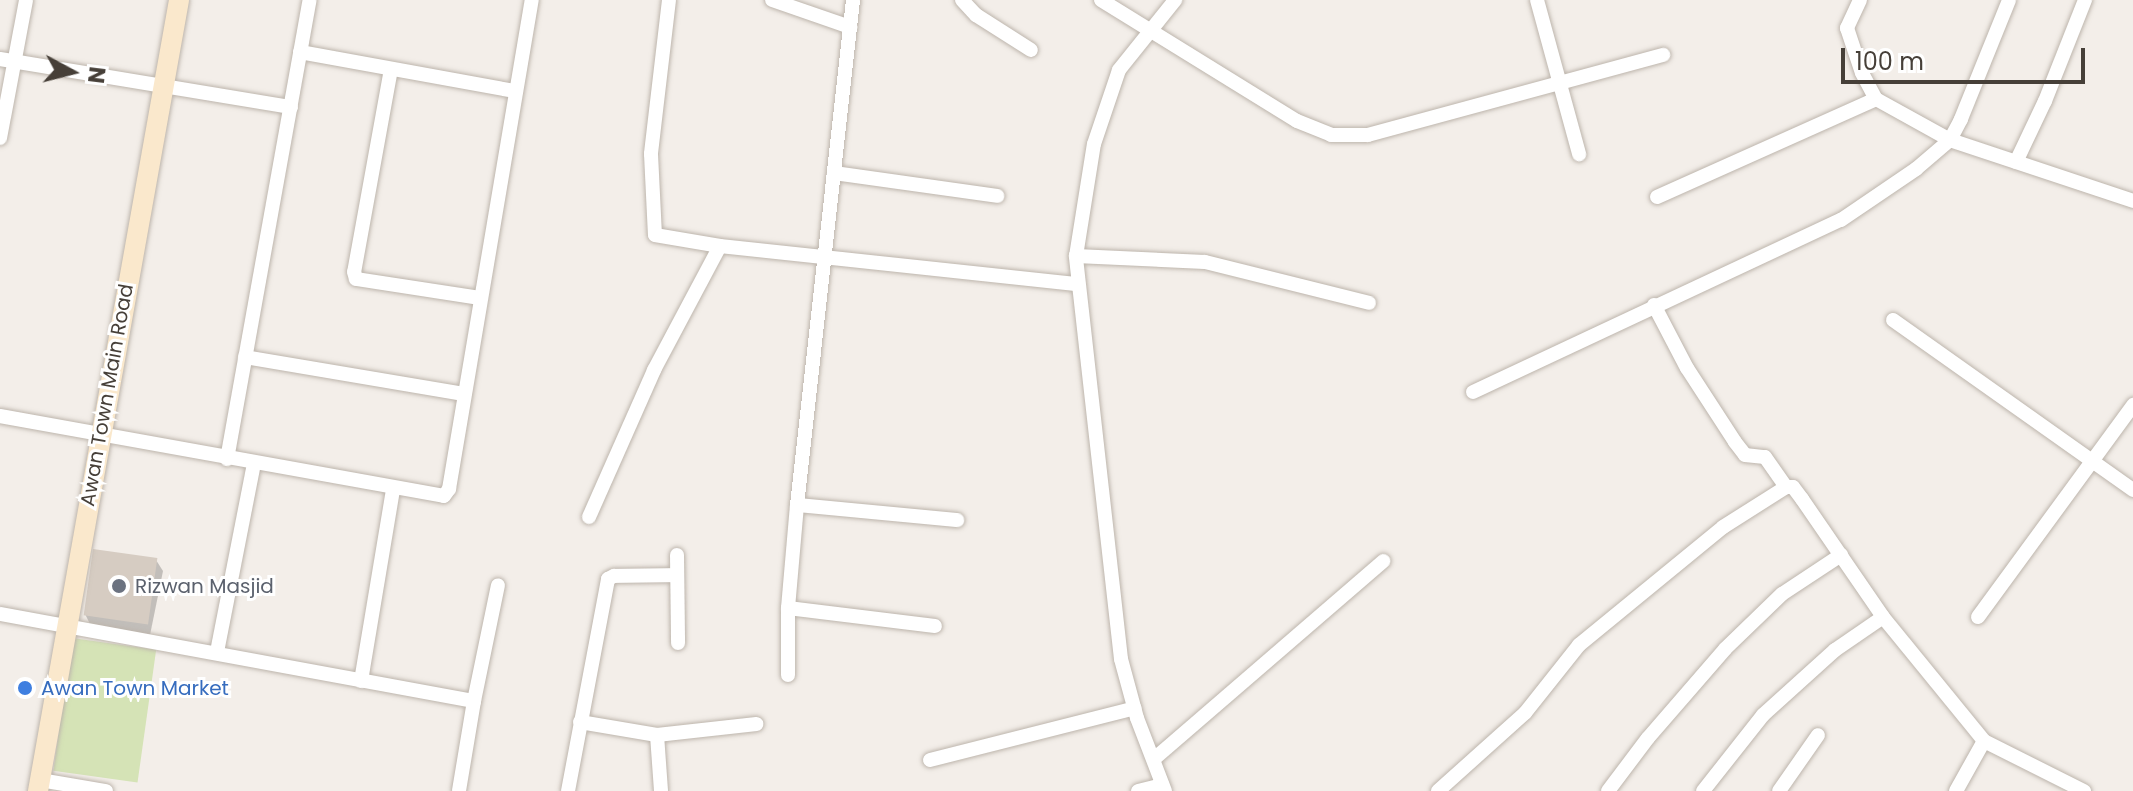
<!DOCTYPE html>
<html>
<head>
<meta charset="utf-8">
<style>
	body { margin:0 }
	#map { position:relative; width:2133px; height:791px; overflow:hidden; background:#f3eee9; font-family:Poppins,sans-serif }
	div>[style] { position:absolute }
	[style*='--x'] { left:calc(var(--x)*1px); top:calc(var(--y)*1px); width:calc(var(--w)*1px); rotate:calc(var(--a)*1deg) }
	.green>* { inset:0; background:#d5e3b6; transform-origin:0 0 }
	.shadow>* { inset:0; background:#0003 }
	.building>* { inset:0; background:#d6ccc2; transform-origin:0 0 }
	.roads { filter:drop-shadow(0 0 2px #bdb5ac) drop-shadow(0 0 2px #bdb5ac) }
	.street>* { height:14px; margin:-7px; padding:0 7px; transform-origin:7px; border-radius:7px; background:#fff }
	.secondary>* { height:20px; margin:-10px; padding:0 10px; transform-origin:10px; border-radius:10px; background:#fae8cc }
	.dots>* { width:22px; height:22px; translate:-50% -50%; box-sizing:border-box; border:4px solid #fff; border-radius:50% }
	span { translate:-50% -50%; white-space:nowrap; text-align:center; line-height:1.15; -webkit-text-stroke:6px #fff; paint-order:stroke }
	.street-label { font-size:20px; color:#463f38 }
	.worship-label { font-size:20px; color:#5b616d }
	.left { translate:0 -50%; text-align:left }
	.shop-label { font-size:20px; color:#366cbe }
	.north { position:absolute; left:32px; top:32px; width:80px; height:80px; -webkit-text-stroke:6px #fff; paint-order:stroke; rotate:97deg; font-size:22px; font-weight:700; line-height:32px; text-align:center; color:#463f38 }
	.north::after { content:''; display:block; margin:auto; width:28px; height:36px; background:#463f38; clip-path:polygon(50% 0,100% 100%,50% 72%,0 100%) }
	.scale { position:absolute; left:1841px; top:48px; width:244px; height:36px; box-sizing:border-box; border:4px solid #463f38; border-top:0; padding-left:10px; font-size:24px; line-height:28px; white-space:nowrap; color:#463f38; -webkit-text-stroke:6px #fff; paint-order:stroke }
</style>
</head>
<body>
<div id="map">
	<div class="green">
		<i style="left:72px;top:638px;width:85px;height:134px;rotate:8deg"></i>
	</div>
	<div class="shadow">
		<i style="clip-path:polygon(156px 560px,163px 571px,150px 635px,91px 626px,85px 614px)"></i>
	</div>
	<div class="building">
		<i style="left:93px;top:549px;width:65px;height:67px;rotate:8deg"></i>
	</div>
	<div class="roads">
		<div class="street">
			<i style="--x:669;--y:0;--w:155;--a:96.7"></i>
			<i style="--x:651;--y:154;--w:81;--a:87.2"></i>
			<i style="--x:655;--y:235;--w:66;--a:9.6"></i>
			<i style="--x:720;--y:246;--w:360;--a:6.1"></i>
			<i style="--x:772;--y:0;--w:83;--a:19.1"></i>
			<i style="--x:962;--y:0;--w:21;--a:47"></i>
			<i style="--x:976;--y:15;--w:65;--a:32.5"></i>
			<i style="--x:1101;--y:0;--w:230;--a:31.7"></i>
			<i style="--x:1297;--y:121;--w:37;--a:22"></i>
			<i style="--x:1331;--y:135;--w:37;--a:0"></i>
			<i style="--x:1368;--y:135;--w:306;--a:-15.2"></i>
			<i style="--x:1537;--y:0;--w:160;--a:74.7"></i>
			<i style="--x:1860;--y:0;--w:31;--a:115"></i>
			<i style="--x:1847;--y:28;--w:47;--a:71.6"></i>
			<i style="--x:1862;--y:73;--w:30;--a:62"></i>
			<i style="--x:1876;--y:99;--w:85;--a:29"></i>
			<i style="--x:1950;--y:140;--w:193;--a:18.4"></i>
			<i style="--x:300;--y:52;--w:219;--a:10.3"></i>
			<i style="--x:0;--y:59;--w:295;--a:9.4"></i>
			<i style="--x:391;--y:69;--w:206;--a:100.3"></i>
			<i style="--x:354;--y:272;--w:7;--a:74"></i>
			<i style="--x:356;--y:279;--w:125;--a:8.7"></i>
			<i style="--x:0;--y:138;--w:140;--a:-79.3"></i>
			<i style="--x:2016;--y:162;--w:68;--a:-64.6"></i>
			<i style="--x:2045;--y:101;--w:109;--a:-68.4"></i>
			<i style="--x:834;--y:173;--w:165;--a:8"></i>
			<i style="--x:1657;--y:197;--w:240;--a:-24.1"></i>
			<i style="--x:1076;--y:256;--w:129;--a:2.7"></i>
			<i style="--x:1205;--y:262;--w:169;--a:14"></i>
			<i style="--x:1654;--y:305;--w:71;--a:62.4"></i>
			<i style="--x:1687;--y:368;--w:88;--a:57"></i>
			<i style="--x:1735;--y:442;--w:16;--a:52"></i>
			<i style="--x:1745;--y:455;--w:20;--a:6"></i>
			<i style="--x:1765;--y:457;--w:37;--a:55"></i>
			<i style="--x:1893;--y:320;--w:294;--a:35.3"></i>
			<i style="--x:245;--y:357;--w:221;--a:9.6"></i>
			<i style="--x:1473;--y:392;--w:406;--a:-25.1"></i>
			<i style="--x:1841;--y:220;--w:91;--a:-34.2"></i>
			<i style="--x:1916;--y:169;--w:45;--a:-40.5"></i>
			<i style="--x:1950;--y:140;--w:24;--a:-62"></i>
			<i style="--x:1961;--y:119;--w:128;--a:-68"></i>
			<i style="--x:0;--y:416;--w:451;--a:10.2"></i>
			<i style="--x:444;--y:496;--w:9;--a:-54"></i>
			<i style="--x:449;--y:489;--w:496;--a:-80.4"></i>
			<i style="--x:227;--y:459;--w:466;--a:-79.8"></i>
			<i style="--x:797;--y:505;--w:161;--a:5.4"></i>
			<i style="--x:589;--y:517;--w:161;--a:-66.1"></i>
			<i style="--x:654;--y:370;--w:140;--a:-62"></i>
			<i style="--x:677;--y:555;--w:88;--a:89.3"></i>
			<i style="--x:788;--y:608;--w:148;--a:7"></i>
			<i style="--x:0;--y:614;--w:482;--a:10.4"></i>
			<i style="--x:474;--y:701;--w:91;--a:99.5"></i>
			<i style="--x:1978;--y:617;--w:263;--a:-53.8"></i>
			<i style="--x:217;--y:652;--w:192;--a:-78.9"></i>
			<i style="--x:788;--y:675;--w:67;--a:-90"></i>
			<i style="--x:788;--y:608;--w:103;--a:-85"></i>
			<i style="--x:797;--y:505;--w:508;--a:-83.67"></i>
			<i style="--x:361;--y:681;--w:194;--a:-80.5"></i>
			<i style="--x:474;--y:701;--w:118;--a:-78.3"></i>
			<i style="--x:580;--y:722;--w:78;--a:9.6"></i>
			<i style="--x:657;--y:735;--w:100;--a:-6.3"></i>
			<i style="--x:657;--y:735;--w:56;--a:85.9"></i>
			<i style="--x:1154;--y:759;--w:303;--a:-40.8"></i>
			<i style="--x:930;--y:760;--w:211;--a:-14.2"></i>
			<i style="--x:40;--y:780;--w:67;--a:9.5"></i>
			<i style="--x:568;--y:791;--w:216;--a:-79.3"></i>
			<i style="--x:608;--y:579;--w:7;--a:-27"></i>
			<i style="--x:614;--y:576;--w:63;--a:-0.9"></i>
			<i style="--x:1138;--y:791;--w:25;--a:-14"></i>
			<i style="--x:1165;--y:791;--w:78;--a:-111"></i>
			<i style="--x:1137;--y:718;--w:61;--a:-105.2"></i>
			<i style="--x:1121;--y:659;--w:406;--a:-96.4"></i>
			<i style="--x:1076;--y:256;--w:113;--a:-80.9"></i>
			<i style="--x:1094;--y:144;--w:78;--a:-71.3"></i>
			<i style="--x:1119;--y:70;--w:90;--a:-51.3"></i>
			<i style="--x:1438;--y:791;--w:117;--a:-41.9"></i>
			<i style="--x:1525;--y:713;--w:87;--a:-51.5"></i>
			<i style="--x:1579;--y:645;--w:186;--a:-39.3"></i>
			<i style="--x:1723;--y:527;--w:75;--a:-32.4"></i>
			<i style="--x:1786;--y:487;--w:7;--a:0"></i>
			<i style="--x:1793;--y:487;--w:15;--a:53"></i>
			<i style="--x:1802;--y:499;--w:143;--a:55.5"></i>
			<i style="--x:1883;--y:617;--w:160;--a:50.8"></i>
			<i style="--x:1984;--y:741;--w:112;--a:26.6"></i>
			<i style="--x:1608;--y:791;--w:66;--a:-53"></i>
			<i style="--x:1648;--y:738;--w:118;--a:-49.1"></i>
			<i style="--x:1725;--y:649;--w:79;--a:-44"></i>
			<i style="--x:1782;--y:594;--w:71;--a:-33.5"></i>
			<i style="--x:1703;--y:791;--w:97;--a:-51.7"></i>
			<i style="--x:1763;--y:715;--w:97;--a:-42.1"></i>
			<i style="--x:1835;--y:650;--w:58;--a:-34.5"></i>
			<i style="--x:1779;--y:791;--w:68;--a:-55.1"></i>
			<i style="--x:1956;--y:791;--w:57;--a:-60.8"></i>
		</div>
		<div class="secondary">
			<i style="--x:38;--y:791;--w:803;--a:-79.89"></i>
		</div>
	</div>
	<div class="dots">
		<i style="left:119px;top:586px;background:#6b7280"></i>
		<i style="left:25px;top:688px;background:#3f7fe0"></i>
	</div>
	<div class="street-label">
		<span style="left:107px;top:395px;rotate:-80deg">Awan Town Main Road</span>
	</div>
	<div class="worship-label">
		<span class="left" style="left:135px;top:586px">Rizwan Masjid</span>
	</div>
	<div class="shop-label">
		<span class="left" style="left:41px;top:688px">Awan Town Market</span>
	</div>
	<div class="north">N</div>
	<div class="scale">100 m</div>
</div>
</body>
</html>
